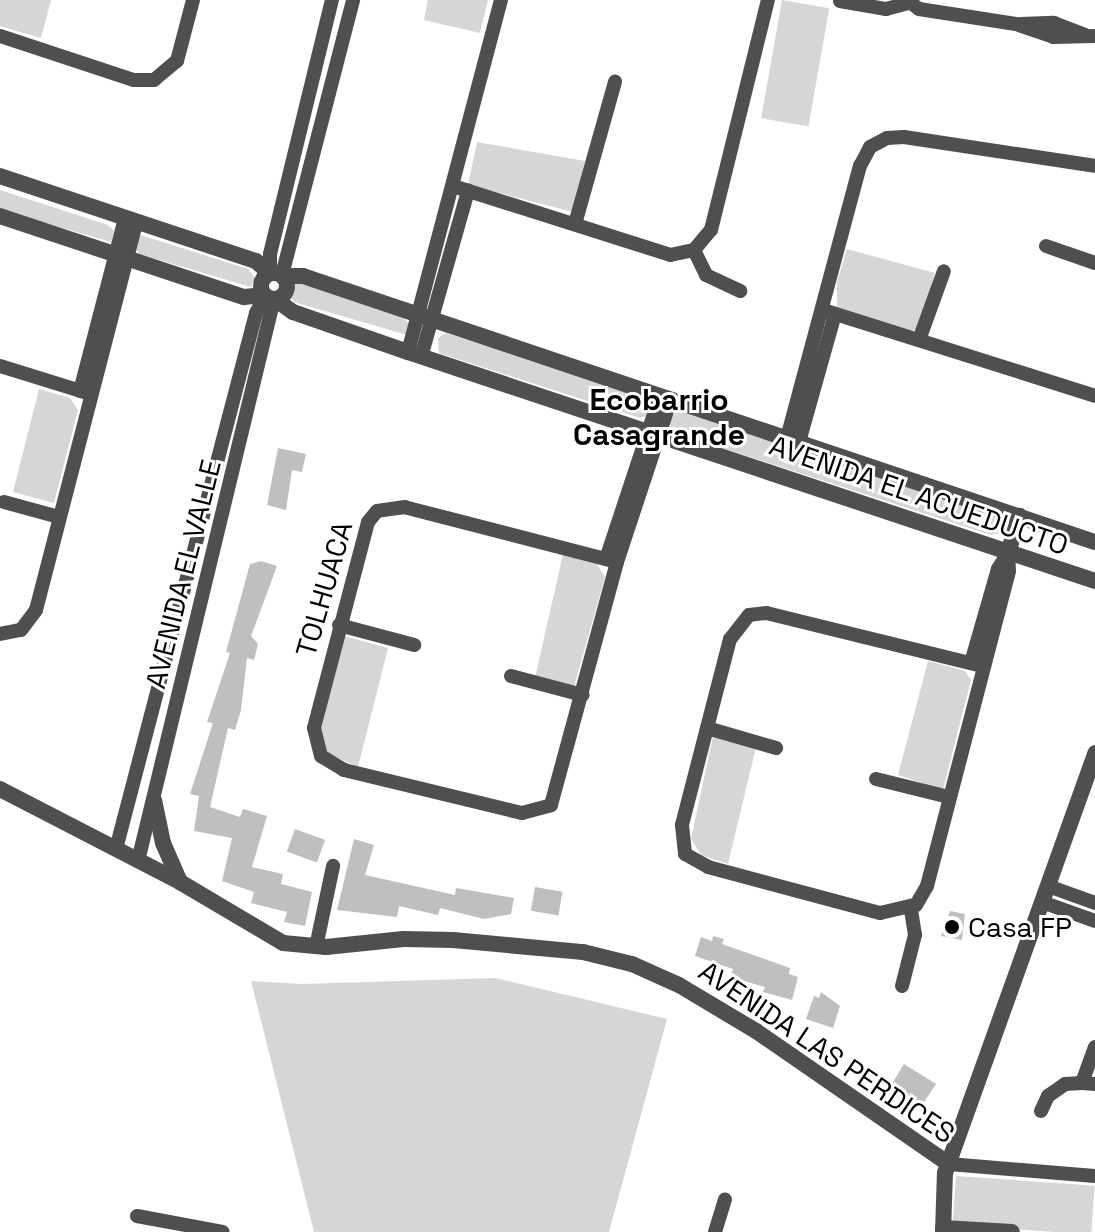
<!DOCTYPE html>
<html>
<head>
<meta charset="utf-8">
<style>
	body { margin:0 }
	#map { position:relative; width:1095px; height:1232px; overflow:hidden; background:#fff; font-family:"Space Grotesk",sans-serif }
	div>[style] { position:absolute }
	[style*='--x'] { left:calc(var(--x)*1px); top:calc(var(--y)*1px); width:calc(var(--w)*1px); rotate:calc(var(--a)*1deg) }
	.green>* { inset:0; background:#d6d6d6; transform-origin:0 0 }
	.building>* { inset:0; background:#bfbfbf; transform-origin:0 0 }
	.minor>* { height:14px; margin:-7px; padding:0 7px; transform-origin:7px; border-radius:7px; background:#4f4f4f }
	.tertiary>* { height:16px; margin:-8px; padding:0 8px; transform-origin:8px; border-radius:8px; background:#4f4f4f }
	.tertiary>.ring { margin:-8px; padding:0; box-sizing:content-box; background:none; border:16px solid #4f4f4f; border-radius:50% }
	.dots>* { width:22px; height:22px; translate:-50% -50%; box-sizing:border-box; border:4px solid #fff; border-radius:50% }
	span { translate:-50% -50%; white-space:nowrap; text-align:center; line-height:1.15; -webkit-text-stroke:6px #fff; paint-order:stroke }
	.street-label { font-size:28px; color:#000 }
	.poi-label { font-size:28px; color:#000 }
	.left { translate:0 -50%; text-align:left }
	.neighbourhood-label { font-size:30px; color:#000; font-weight:700 }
</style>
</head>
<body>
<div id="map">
	<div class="green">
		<i style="clip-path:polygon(0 0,51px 0,41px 38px,0 26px)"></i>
		<i style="clip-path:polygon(428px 0,488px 0,480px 33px,424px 20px)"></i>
		<i style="left:782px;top:0;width:48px;height:120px;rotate:10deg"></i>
		<i style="clip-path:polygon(477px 142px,585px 161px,573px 212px,468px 185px)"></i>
		<i style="clip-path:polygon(0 190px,108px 225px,114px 231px,111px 242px,0 210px)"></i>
		<i style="clip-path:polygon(141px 235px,248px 269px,255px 278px,251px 287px,139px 254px,133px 246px)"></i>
		<i style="clip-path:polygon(847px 249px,935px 273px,919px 328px,910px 332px,837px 307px,837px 282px)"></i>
		<i style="clip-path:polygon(297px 282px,403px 317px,411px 326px,407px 335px,294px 302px,289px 294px)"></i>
		<i style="clip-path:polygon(446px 333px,646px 399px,646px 416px,640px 418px,439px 353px,438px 338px)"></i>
		<i style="clip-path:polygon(39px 389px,70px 398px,78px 410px,54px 503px,13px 492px)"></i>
		<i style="clip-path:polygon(680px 409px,998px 514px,999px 533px,991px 535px,673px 432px,668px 420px)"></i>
		<i style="clip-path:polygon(563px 554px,597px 564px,605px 577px,574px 687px,535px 678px)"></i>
		<i style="clip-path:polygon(344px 636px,388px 648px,358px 767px,327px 753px,321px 729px)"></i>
		<i style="clip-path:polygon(928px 661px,965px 671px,971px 680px,943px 790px,898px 775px)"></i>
		<i style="clip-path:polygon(713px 736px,756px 747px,728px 864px,701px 855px,691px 839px)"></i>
		<i style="clip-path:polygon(495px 978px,667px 1019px,609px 1232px,314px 1232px,251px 981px,302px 984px)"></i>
		<i style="left:956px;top:1176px;width:139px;height:49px;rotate:4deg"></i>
	</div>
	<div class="building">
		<i style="clip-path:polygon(278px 448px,306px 454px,302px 472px,292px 470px,286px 510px,267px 505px)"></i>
		<i style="clip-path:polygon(261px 561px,277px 566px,251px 636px,258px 644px,254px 660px,247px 658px,241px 710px,235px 730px,228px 728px,210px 807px,240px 817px,243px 809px,267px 816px,252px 867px,283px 874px,281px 884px,312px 892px,305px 926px,284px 922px,287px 912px,251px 903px,254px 892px,222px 881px,232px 838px,194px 831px,199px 796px,190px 794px,213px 723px,207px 722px,230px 653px,226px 652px,250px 564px)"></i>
		<i style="left:295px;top:829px;width:32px;height:24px;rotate:20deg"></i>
		<i style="clip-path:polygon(354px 839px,374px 845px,365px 875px,455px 895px,456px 888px,514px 898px,511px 914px,484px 919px,440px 908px,438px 915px,399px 906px,397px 917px,337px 910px)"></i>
		<i style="left:535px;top:887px;width:28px;height:24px;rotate:10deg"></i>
		<i style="clip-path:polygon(950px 911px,965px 914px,962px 940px,941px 936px)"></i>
		<i style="clip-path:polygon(713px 936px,724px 939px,722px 944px,790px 968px,789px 974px,798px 977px,792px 1000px,763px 992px,765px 987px,730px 977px,733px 969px,695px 956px,701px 937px,712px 941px)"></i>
		<i style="clip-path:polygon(821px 992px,840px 1006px,833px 1028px,806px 1019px,814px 996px,819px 998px)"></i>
		<i style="clip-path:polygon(904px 1064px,936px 1084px,924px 1102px,917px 1104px,890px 1087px)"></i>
	</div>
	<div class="minor">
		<i style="--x:907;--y:0;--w:15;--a:37"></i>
		<i style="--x:919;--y:9;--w:98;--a:8.8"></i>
		<i style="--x:1016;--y:24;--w:39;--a:19"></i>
		<i style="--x:1053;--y:37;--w:42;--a:-1.4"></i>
		<i style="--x:840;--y:1;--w:47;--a:9.9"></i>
		<i style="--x:886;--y:9;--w:24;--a:-15"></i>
		<i style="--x:1021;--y:24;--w:33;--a:-2"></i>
		<i style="--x:1054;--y:23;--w:33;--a:21"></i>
		<i style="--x:0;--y:36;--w:141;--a:18.2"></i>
		<i style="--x:134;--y:80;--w:20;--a:0"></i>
		<i style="--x:154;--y:80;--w:30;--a:-40"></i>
		<i style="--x:177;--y:61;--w:63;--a:-75.3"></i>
		<i style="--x:453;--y:186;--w:228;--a:17.6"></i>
		<i style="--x:670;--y:255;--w:25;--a:-12"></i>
		<i style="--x:694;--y:250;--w:26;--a:-50"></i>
		<i style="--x:711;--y:230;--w:237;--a:-76.1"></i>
		<i style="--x:575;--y:224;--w:148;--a:-74.3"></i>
		<i style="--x:1046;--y:246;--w:52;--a:19.1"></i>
		<i style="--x:694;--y:250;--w:28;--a:64"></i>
		<i style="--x:706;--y:275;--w:38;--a:25"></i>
		<i style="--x:270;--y:273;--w:19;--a:-90"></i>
		<i style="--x:270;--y:254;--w:261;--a:-76.3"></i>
		<i style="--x:282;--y:275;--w:284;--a:-75.5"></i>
		<i style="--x:823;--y:310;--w:285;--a:17.5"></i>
		<i style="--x:919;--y:340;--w:73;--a:-70.1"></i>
		<i style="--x:408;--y:352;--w:364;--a:-75.2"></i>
		<i style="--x:421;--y:357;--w:173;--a:-74.2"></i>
		<i style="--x:0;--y:366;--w:91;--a:17.2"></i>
		<i style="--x:80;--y:391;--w:179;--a:-75.4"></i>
		<i style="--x:787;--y:438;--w:282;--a:-75"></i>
		<i style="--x:860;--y:166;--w:21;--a:-62"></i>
		<i style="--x:870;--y:147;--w:19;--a:-28"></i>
		<i style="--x:887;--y:138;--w:17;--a:-3"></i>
		<i style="--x:904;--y:137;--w:193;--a:8.6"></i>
		<i style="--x:799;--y:442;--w:133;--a:-74.3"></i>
		<i style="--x:4;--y:502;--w:57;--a:15.3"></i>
		<i style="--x:606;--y:559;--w:172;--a:-71.7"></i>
		<i style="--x:617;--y:562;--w:219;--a:-165.5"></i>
		<i style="--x:405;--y:507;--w:28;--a:172"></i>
		<i style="--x:377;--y:511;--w:14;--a:129"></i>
		<i style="--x:368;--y:522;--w:213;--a:104.7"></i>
		<i style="--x:314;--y:728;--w:29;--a:76"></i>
		<i style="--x:321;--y:756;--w:27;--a:31"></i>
		<i style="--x:344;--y:770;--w:183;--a:13.6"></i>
		<i style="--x:522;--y:813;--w:30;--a:-15"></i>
		<i style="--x:551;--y:805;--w:252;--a:-74.8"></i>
		<i style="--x:617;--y:562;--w:172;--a:-71.7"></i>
		<i style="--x:339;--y:625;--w:78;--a:14.9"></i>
		<i style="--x:0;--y:634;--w:21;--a:-11"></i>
		<i style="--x:21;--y:630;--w:25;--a:-53"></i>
		<i style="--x:36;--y:610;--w:401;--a:-75.5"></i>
		<i style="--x:971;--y:663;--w:98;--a:-74"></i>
		<i style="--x:998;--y:569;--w:19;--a:-58"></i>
		<i style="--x:982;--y:666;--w:221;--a:-166.2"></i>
		<i style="--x:767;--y:613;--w:18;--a:174"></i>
		<i style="--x:749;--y:615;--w:31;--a:128"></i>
		<i style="--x:730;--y:639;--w:192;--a:104.5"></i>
		<i style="--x:682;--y:825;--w:29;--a:84"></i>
		<i style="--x:685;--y:854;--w:26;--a:29"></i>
		<i style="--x:708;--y:867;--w:178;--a:15"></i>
		<i style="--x:880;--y:913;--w:37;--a:-13"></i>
		<i style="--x:916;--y:905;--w:22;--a:-60"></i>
		<i style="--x:927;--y:886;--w:325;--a:-75.4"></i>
		<i style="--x:1009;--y:571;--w:18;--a:-93"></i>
		<i style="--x:511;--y:676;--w:74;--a:14.8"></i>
		<i style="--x:707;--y:728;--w:72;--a:16.2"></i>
		<i style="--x:876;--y:779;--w:75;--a:13.9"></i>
		<i style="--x:116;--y:849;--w:554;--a:-75.36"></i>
		<i style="--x:256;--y:313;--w:19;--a:-62"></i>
		<i style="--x:138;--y:861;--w:578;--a:-76.4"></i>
		<i style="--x:1048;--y:886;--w:50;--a:19.9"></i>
		<i style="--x:1042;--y:902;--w:56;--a:19.7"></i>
		<i style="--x:316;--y:947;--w:83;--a:-78.1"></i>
		<i style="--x:902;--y:986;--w:53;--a:-75.7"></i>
		<i style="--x:915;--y:935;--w:26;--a:-99"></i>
		<i style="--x:1095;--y:1047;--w:38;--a:110"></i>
		<i style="--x:1082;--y:1083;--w:13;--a:4"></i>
		<i style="--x:1041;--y:1111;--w:17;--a:-65"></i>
		<i style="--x:1048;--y:1096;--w:21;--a:-35"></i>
		<i style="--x:1065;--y:1084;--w:17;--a:-3"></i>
		<i style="--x:949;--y:1164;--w:146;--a:4.7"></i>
		<i style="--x:137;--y:1216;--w:87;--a:10.5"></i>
		<i style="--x:715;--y:1232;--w:34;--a:-73"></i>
	</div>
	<div class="tertiary">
		<i style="--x:0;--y:176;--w:270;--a:18.4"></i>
		<i style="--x:256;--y:261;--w:18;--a:43"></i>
		<i style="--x:0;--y:216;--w:257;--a:18.4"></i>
		<i style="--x:244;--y:297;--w:20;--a:-6"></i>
		<i class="ring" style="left:261px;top:273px;width:10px;height:10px"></i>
		<i style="--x:283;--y:276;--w:20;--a:0"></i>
		<i style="--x:303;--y:276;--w:835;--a:18.57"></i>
		<i style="--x:275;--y:299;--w:22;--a:36"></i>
		<i style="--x:293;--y:312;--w:122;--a:19.2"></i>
		<i style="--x:408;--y:352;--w:724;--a:18.43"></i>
		<i style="--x:1008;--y:553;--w:39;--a:-73"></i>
		<i style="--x:0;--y:789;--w:203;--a:27.3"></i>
		<i style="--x:180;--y:882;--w:120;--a:30.6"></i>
		<i style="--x:283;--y:943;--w:43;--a:5.3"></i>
		<i style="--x:326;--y:947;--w:78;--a:-5.9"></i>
		<i style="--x:404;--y:939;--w:49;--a:1.2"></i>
		<i style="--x:453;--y:940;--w:131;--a:5.3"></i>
		<i style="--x:583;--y:952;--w:50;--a:13.8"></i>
		<i style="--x:632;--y:964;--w:51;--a:24.1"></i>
		<i style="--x:679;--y:985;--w:90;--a:30.9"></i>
		<i style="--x:756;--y:1031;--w:234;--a:34.6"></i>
		<i style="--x:154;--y:800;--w:44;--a:78.2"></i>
		<i style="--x:163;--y:843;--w:43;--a:66.4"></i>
		<i style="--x:943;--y:1228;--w:69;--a:3.3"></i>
		<i style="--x:943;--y:1232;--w:59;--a:-88.1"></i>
		<i style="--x:945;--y:1173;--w:446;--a:-70.3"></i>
	</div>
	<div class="dots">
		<i style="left:952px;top:927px;background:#000"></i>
	</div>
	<div class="street-label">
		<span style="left:919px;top:495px;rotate:19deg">AVENIDA EL ACUEDUCTO</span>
		<span style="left:183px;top:574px;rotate:-76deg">AVENIDA EL VALLE</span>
		<span style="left:324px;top:589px;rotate:-74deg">TOLHUACA</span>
		<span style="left:827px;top:1052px;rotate:34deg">AVENIDA LAS PERDICES</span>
	</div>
	<div class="poi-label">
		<span class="left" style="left:968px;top:927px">Casa FP</span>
	</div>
	<div class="neighbourhood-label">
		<span style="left:659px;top:417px">Ecobarrio<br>Casagrande</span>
	</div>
</div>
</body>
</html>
